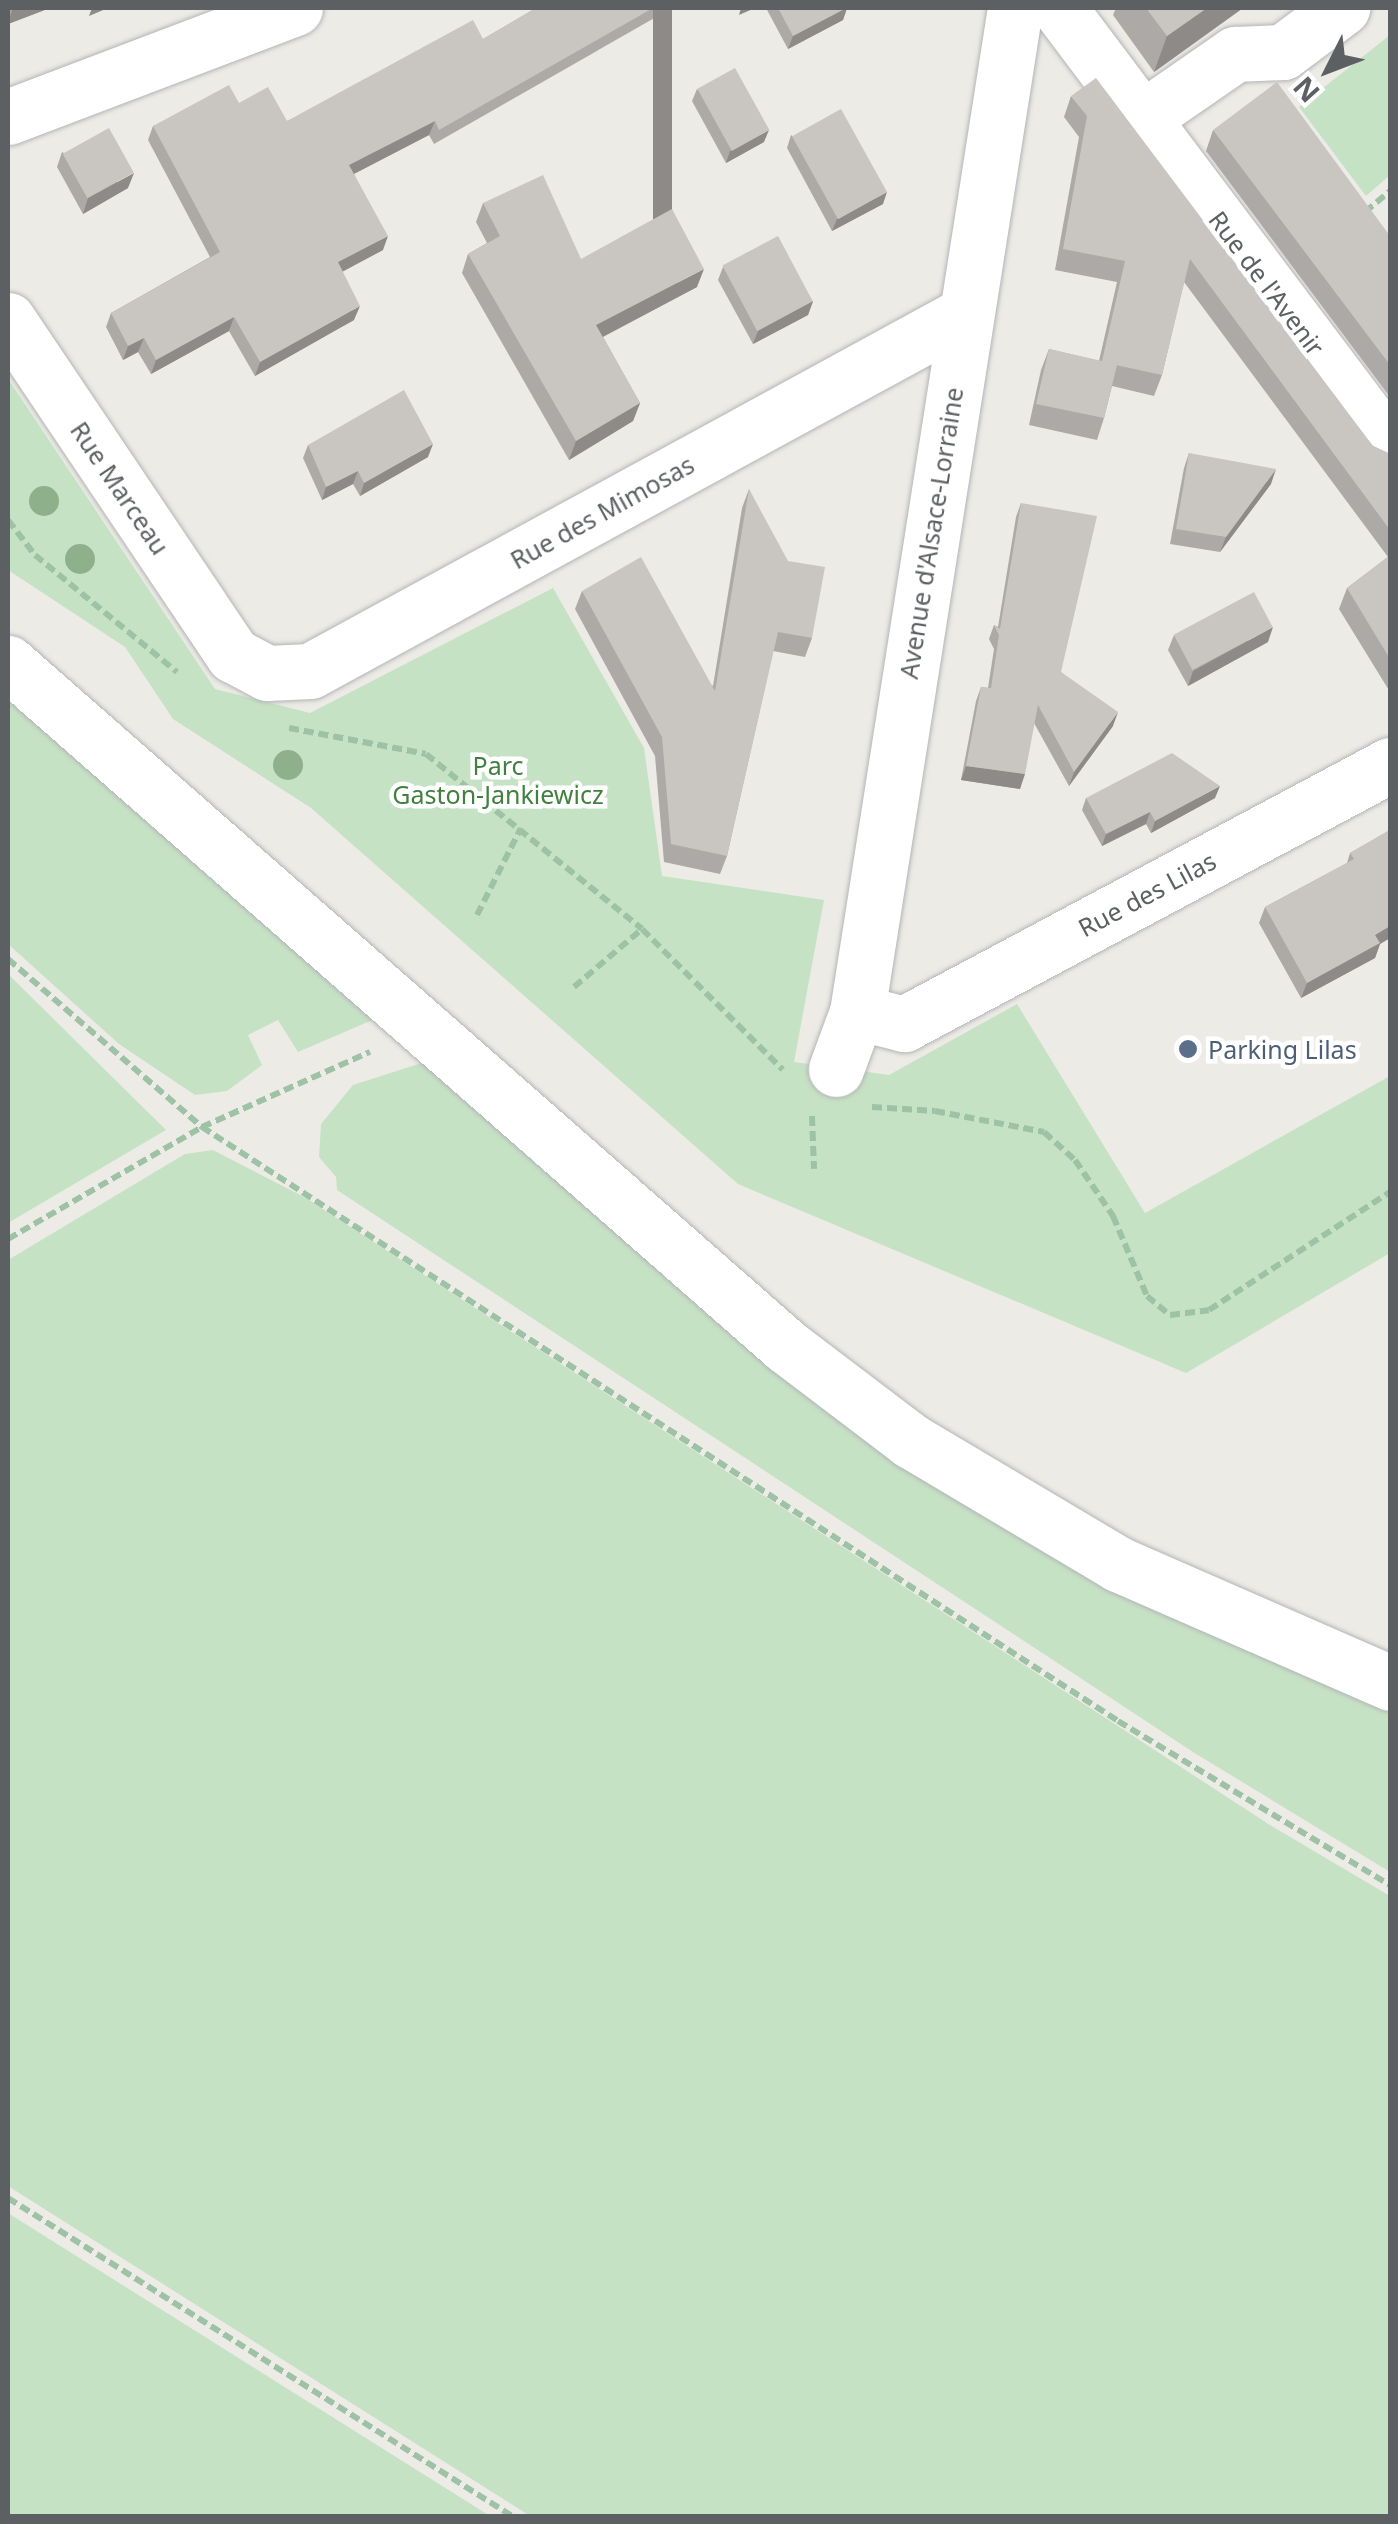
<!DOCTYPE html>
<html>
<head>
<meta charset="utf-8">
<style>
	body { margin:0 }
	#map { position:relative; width:1398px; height:2524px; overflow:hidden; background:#edebe5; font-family:"Noto Sans",sans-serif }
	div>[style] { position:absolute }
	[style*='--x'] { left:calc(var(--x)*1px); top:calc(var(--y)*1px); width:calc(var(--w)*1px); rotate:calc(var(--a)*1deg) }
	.green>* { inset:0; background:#c6e2c4 }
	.path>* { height:6px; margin-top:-3px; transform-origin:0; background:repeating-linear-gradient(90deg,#9ec2a5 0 10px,transparent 0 15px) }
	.roads { filter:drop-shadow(0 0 2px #b2b5b8) drop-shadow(0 0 2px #b2b5b8) }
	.minor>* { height:55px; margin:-27.5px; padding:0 27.5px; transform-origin:27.5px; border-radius:27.5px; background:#fff }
	.trees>* { width:30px; height:30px; margin:-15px; border-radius:50%; background:#8eb08a }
	.wall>* { inset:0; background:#ada9a6 }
	.shaded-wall>* { inset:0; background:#8d8a87; transform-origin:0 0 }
	.building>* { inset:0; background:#c9c5c1; transform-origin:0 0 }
	.dots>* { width:28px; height:28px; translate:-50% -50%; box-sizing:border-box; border:5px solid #fff; border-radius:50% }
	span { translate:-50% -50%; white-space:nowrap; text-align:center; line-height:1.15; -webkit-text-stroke:9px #fff; paint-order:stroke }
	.street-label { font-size:25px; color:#5d6063 }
	.park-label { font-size:25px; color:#41803f }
	.service-label { font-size:25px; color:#4e5e75 }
	.left { translate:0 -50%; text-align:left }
	.frame { position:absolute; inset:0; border:10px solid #5d6063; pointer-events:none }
	.north { position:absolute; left:1278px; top:20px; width:100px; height:100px; -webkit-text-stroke:8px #fff; paint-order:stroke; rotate:228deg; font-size:28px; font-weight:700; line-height:40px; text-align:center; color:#5d6063 }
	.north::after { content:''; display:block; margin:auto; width:35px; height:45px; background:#5d6063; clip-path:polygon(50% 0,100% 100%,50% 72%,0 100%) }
</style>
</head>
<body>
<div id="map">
	<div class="green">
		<i style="clip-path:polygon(1390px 35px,1390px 175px,1366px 196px,1299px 107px)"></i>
		<i style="clip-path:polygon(8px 379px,215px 689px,310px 713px,553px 588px,644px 748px,662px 876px,824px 900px,794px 1062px,889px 1075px,1017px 1004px,1145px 1213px,1390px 1076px,1390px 1253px,1186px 1373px,738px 1184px,311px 808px,173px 719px,125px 647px,8px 570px)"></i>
		<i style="clip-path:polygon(8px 687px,384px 1015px,298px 1052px,278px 1020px,248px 1035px,262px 1065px,227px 1091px,195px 1095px,119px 1044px,8px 944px)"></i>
		<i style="clip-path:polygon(8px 974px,166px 1130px,8px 1223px)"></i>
		<i style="clip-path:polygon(431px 1060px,1208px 1629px,1390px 1711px,1390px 1872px,1193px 1752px,337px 1190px,336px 1177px,319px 1157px,321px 1124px,353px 1085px)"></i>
		<i style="clip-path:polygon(213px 1150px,306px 1198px,1270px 1825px,1390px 1896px,1390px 2516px,530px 2516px,8px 2186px,8px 1260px,185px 1154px)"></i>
		<i style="clip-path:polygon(8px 2213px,490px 2516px,8px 2516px)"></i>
	</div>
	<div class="path">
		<i style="--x:1365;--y:212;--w:33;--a:-40"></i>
		<i style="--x:8;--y:520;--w:44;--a:52.4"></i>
		<i style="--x:35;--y:555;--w:184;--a:39.5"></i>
		<i style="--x:289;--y:728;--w:139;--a:10.7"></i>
		<i style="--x:426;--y:754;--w:278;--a:39"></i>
		<i style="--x:642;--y:929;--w:199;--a:45"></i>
		<i style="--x:477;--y:915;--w:97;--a:-63.2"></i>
		<i style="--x:8;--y:959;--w:257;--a:40.9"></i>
		<i style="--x:202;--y:1127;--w:1092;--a:32.96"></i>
		<i style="--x:1118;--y:1721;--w:318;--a:31.1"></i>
		<i style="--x:574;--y:987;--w:89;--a:-40.5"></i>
		<i style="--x:872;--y:1107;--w:63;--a:3.6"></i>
		<i style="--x:935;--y:1111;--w:111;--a:10.9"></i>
		<i style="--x:1044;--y:1132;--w:42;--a:42.1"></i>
		<i style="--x:1075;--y:1160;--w:68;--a:55.8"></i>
		<i style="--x:1113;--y:1216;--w:87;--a:67"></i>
		<i style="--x:1147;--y:1296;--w:30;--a:40"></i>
		<i style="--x:1170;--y:1315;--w:39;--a:-7"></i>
		<i style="--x:1209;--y:1310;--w:216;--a:-33.1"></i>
		<i style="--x:812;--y:1116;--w:53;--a:87.8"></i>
		<i style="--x:8;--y:1239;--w:224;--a:-30"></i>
		<i style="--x:202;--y:1127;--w:184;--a:-24.1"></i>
		<i style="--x:8;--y:2198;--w:596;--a:32.25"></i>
	</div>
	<div class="roads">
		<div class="minor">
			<i style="--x:1015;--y:8;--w:1016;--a:98.94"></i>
			<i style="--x:857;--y:1012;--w:49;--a:14.3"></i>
			<i style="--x:904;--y:1024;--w:551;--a:-28.05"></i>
			<i style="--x:1059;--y:8;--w:551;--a:53.05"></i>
			<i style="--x:8;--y:117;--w:307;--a:-20.8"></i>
			<i style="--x:1144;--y:117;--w:111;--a:-34.7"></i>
			<i style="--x:1235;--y:54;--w:48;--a:-2.4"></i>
			<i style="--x:1283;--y:52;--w:74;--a:-36.7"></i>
			<i style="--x:8;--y:320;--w:404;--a:56.1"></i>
			<i style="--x:233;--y:655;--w:38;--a:28"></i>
			<i style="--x:267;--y:673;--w:43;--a:-2.7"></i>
			<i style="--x:310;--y:671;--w:746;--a:-28.59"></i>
			<i style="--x:8;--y:663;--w:1035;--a:41.28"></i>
			<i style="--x:786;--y:1346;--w:157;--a:37.2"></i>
			<i style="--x:911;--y:1441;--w:241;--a:30.7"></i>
			<i style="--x:1118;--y:1564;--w:297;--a:23.6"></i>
			<i style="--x:836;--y:1069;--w:61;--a:-69.8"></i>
		</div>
	</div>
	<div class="trees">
		<i style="left:44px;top:501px"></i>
		<i style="left:80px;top:559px"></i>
		<i style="left:288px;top:765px"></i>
	</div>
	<div class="wall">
		<i style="clip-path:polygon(8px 8px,50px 8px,8px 24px)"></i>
		<i style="clip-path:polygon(536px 8px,672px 8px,434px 144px,429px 135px,354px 174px,383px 250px,342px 272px,354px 320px,255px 376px,229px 331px,151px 374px,138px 352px,123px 360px,106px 327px,111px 313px,210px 257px,148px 140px,153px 126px,239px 103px,287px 121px,483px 39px)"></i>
		<i style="clip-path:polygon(766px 8px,847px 8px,843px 20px,788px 49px)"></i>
		<i style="clip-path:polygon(1116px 8px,1243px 8px,1154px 72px,1113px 15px)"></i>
		<i style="clip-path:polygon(697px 89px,764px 142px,726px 163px,692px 101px)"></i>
		<i style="clip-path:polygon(1071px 96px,1373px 446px,1390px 454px,1390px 692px,1339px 609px,1347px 588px,1388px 557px,1184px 282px,1162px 375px,1154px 396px,1112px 386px,1104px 418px,1097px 440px,1029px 425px,1041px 370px,1049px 349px,1099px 361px,1117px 282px,1055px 270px,1079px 137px,1064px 117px)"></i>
		<i style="clip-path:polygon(1213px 130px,1390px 236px,1390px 397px,1206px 151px)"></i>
		<i style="clip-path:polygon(791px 135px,883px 204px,832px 231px,787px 148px)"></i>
		<i style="clip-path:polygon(62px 152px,128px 188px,83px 214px,57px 167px)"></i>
		<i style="clip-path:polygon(483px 203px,581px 259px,697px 287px,603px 337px,640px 403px,633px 421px,569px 460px,462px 273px,468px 254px,487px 243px,476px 222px)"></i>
		<i style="clip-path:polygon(723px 267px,813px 301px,808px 315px,753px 344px,718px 280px)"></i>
		<i style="clip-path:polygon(308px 445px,428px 457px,360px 496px,353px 484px,322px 500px,303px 458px)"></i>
		<i style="clip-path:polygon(1189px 453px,1271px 484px,1220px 552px,1170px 544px,1184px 468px)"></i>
		<i style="clip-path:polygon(749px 489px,812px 638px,805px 657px,773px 651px,727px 856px,720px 874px,664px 862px,655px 756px,575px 609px,582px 591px,713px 686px,742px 508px)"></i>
		<i style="clip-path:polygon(1021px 503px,1061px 672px,1113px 726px,1069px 786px,1034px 723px,1020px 789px,961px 780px,976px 701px,981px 687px,988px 688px,994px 649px,989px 639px,994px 625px,998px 627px,1016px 517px)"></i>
		<i style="clip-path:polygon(1174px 635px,1268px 642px,1188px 686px,1168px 650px)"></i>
		<i style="clip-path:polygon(1086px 798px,1215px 798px,1151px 833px,1146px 824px,1102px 846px,1082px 810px)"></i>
		<i style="clip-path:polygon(1390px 830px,1390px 938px,1380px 944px,1375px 958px,1301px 998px,1259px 923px,1265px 907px,1347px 863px,1350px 853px)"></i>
	</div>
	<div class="shaded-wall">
		<i style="clip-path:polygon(19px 8px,50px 8px,8px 24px,12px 10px)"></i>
		<i style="clip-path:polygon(92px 8px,108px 8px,89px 16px)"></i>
		<i style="left:653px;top:8px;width:19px;height:246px"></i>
		<i style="clip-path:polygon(741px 8px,755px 8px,739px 15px)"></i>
		<i style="clip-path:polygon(847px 8px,843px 20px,788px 49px,793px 36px)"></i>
		<i style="clip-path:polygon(1207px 8px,1243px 8px,1154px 72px,1167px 36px)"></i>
		<i style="clip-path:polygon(435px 121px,429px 135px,344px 179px,349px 165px)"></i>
		<i style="clip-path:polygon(769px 130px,764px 142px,726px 163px,730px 151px)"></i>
		<i style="clip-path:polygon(134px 173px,128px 188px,83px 214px,88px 198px)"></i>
		<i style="clip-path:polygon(887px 192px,883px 204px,832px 231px,837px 219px)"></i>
		<i style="clip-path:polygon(388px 236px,383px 250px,332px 277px,338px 262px)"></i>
		<i style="clip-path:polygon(704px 269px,697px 287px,589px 344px,596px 325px)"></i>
		<i style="clip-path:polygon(813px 301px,808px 315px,753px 344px,758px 331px)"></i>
		<i style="clip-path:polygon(360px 306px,354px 320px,255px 376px,260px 362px)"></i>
		<i style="clip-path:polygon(234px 317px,229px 331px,151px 374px,156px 360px)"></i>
		<i style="clip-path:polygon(144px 338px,138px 352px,123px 360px,128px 346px)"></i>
		<i style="clip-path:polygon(640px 403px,633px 421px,569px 460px,576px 441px)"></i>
		<i style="clip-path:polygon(433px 444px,428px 457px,360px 496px,364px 483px)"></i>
		<i style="clip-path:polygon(1276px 469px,1271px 484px,1220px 552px,1226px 537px)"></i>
		<i style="clip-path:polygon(358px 471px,353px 484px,322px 500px,326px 487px)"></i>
		<i style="clip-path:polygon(1273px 627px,1268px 642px,1188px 686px,1193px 671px)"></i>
		<i style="clip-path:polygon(1118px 712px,1113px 726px,1069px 786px,1074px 772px)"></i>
		<i style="clip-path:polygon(966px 766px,1025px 774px,1020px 789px,961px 780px)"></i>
		<i style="clip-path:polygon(1220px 786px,1215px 798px,1151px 833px,1155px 821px)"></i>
		<i style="clip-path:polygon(1150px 812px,1146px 824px,1102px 846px,1106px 834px)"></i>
		<i style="clip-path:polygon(1390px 926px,1390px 938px,1380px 944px,1375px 958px,1301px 998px,1307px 983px,1375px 935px)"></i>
	</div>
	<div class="building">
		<i style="clip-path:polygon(536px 8px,653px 8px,439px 130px,435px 121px,349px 165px,388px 236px,338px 262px,360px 306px,260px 362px,234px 317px,156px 360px,144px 338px,128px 346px,111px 313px,220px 252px,153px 126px,229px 85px,239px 103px,268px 87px,287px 121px,473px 20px,483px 39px)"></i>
		<i style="clip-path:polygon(778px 8px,846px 8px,793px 36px)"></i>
		<i style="clip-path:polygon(1146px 8px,1207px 8px,1167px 36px)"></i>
		<i style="left:735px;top:68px;width:71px;height:43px;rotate:61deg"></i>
		<i style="clip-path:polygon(1096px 78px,1373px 446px,1390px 454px,1390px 530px,1190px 259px,1162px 375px,1102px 362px,1117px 365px,1104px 418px,1036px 404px,1049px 349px,1102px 361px,1125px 261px,1063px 249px,1087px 116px,1071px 96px)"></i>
		<i style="clip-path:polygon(1277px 82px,1390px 236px,1390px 365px,1213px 130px)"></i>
		<i style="left:841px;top:109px;width:95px;height:56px;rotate:61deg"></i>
		<i style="left:109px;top:128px;width:51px;height:53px;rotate:61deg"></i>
		<i style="clip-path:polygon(543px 175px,581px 259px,672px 209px,704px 269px,596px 325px,640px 403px,576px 441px,468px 254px,500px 236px,483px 203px)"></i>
		<i style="left:778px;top:236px;width:74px;height:63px;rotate:62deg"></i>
		<i style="clip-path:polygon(404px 390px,433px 444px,364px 483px,358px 471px,326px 487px,308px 445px)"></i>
		<i style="clip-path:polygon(1189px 453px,1276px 469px,1226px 537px,1176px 529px)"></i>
		<i style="clip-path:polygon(749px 489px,788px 561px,825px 567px,812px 638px,778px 632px,727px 856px,671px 844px,662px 737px,582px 591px,641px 557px,715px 691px)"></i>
		<i style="clip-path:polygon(1021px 503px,1097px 516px,1061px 672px,1118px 712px,1074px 772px,1038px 705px,1025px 774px,966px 766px,981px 687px,991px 688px,999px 635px,994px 625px,1000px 629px)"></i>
		<i style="clip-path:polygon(1390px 555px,1390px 659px,1347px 588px)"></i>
		<i style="left:1254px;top:592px;width:40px;height:91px;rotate:62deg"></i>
		<i style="clip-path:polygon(1172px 753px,1220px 786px,1155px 821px,1150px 812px,1106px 834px,1086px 798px)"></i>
		<i style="clip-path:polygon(1390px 830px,1390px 926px,1375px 935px,1380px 943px,1307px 983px,1265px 907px,1354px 859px,1350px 853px)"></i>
	</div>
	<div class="dots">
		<i style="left:1188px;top:1049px;background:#5c6f8a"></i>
	</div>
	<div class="street-label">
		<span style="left:1267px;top:283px;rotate:53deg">Rue de l'Avenir</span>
		<span style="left:120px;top:488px;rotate:56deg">Rue Marceau</span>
		<span style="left:602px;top:512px;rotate:-29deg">Rue des Mimosas</span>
		<span style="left:931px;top:533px;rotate:-81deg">Avenue d'Alsace-Lorraine</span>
		<span style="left:1147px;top:894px;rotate:-28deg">Rue des Lilas</span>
	</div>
	<div class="park-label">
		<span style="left:498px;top:780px">Parc<br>Gaston-Jankiewicz</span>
	</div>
	<div class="service-label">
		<span class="left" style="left:1208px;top:1049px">Parking Lilas</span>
	</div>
	<div class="frame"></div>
	<div class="north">N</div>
</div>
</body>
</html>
